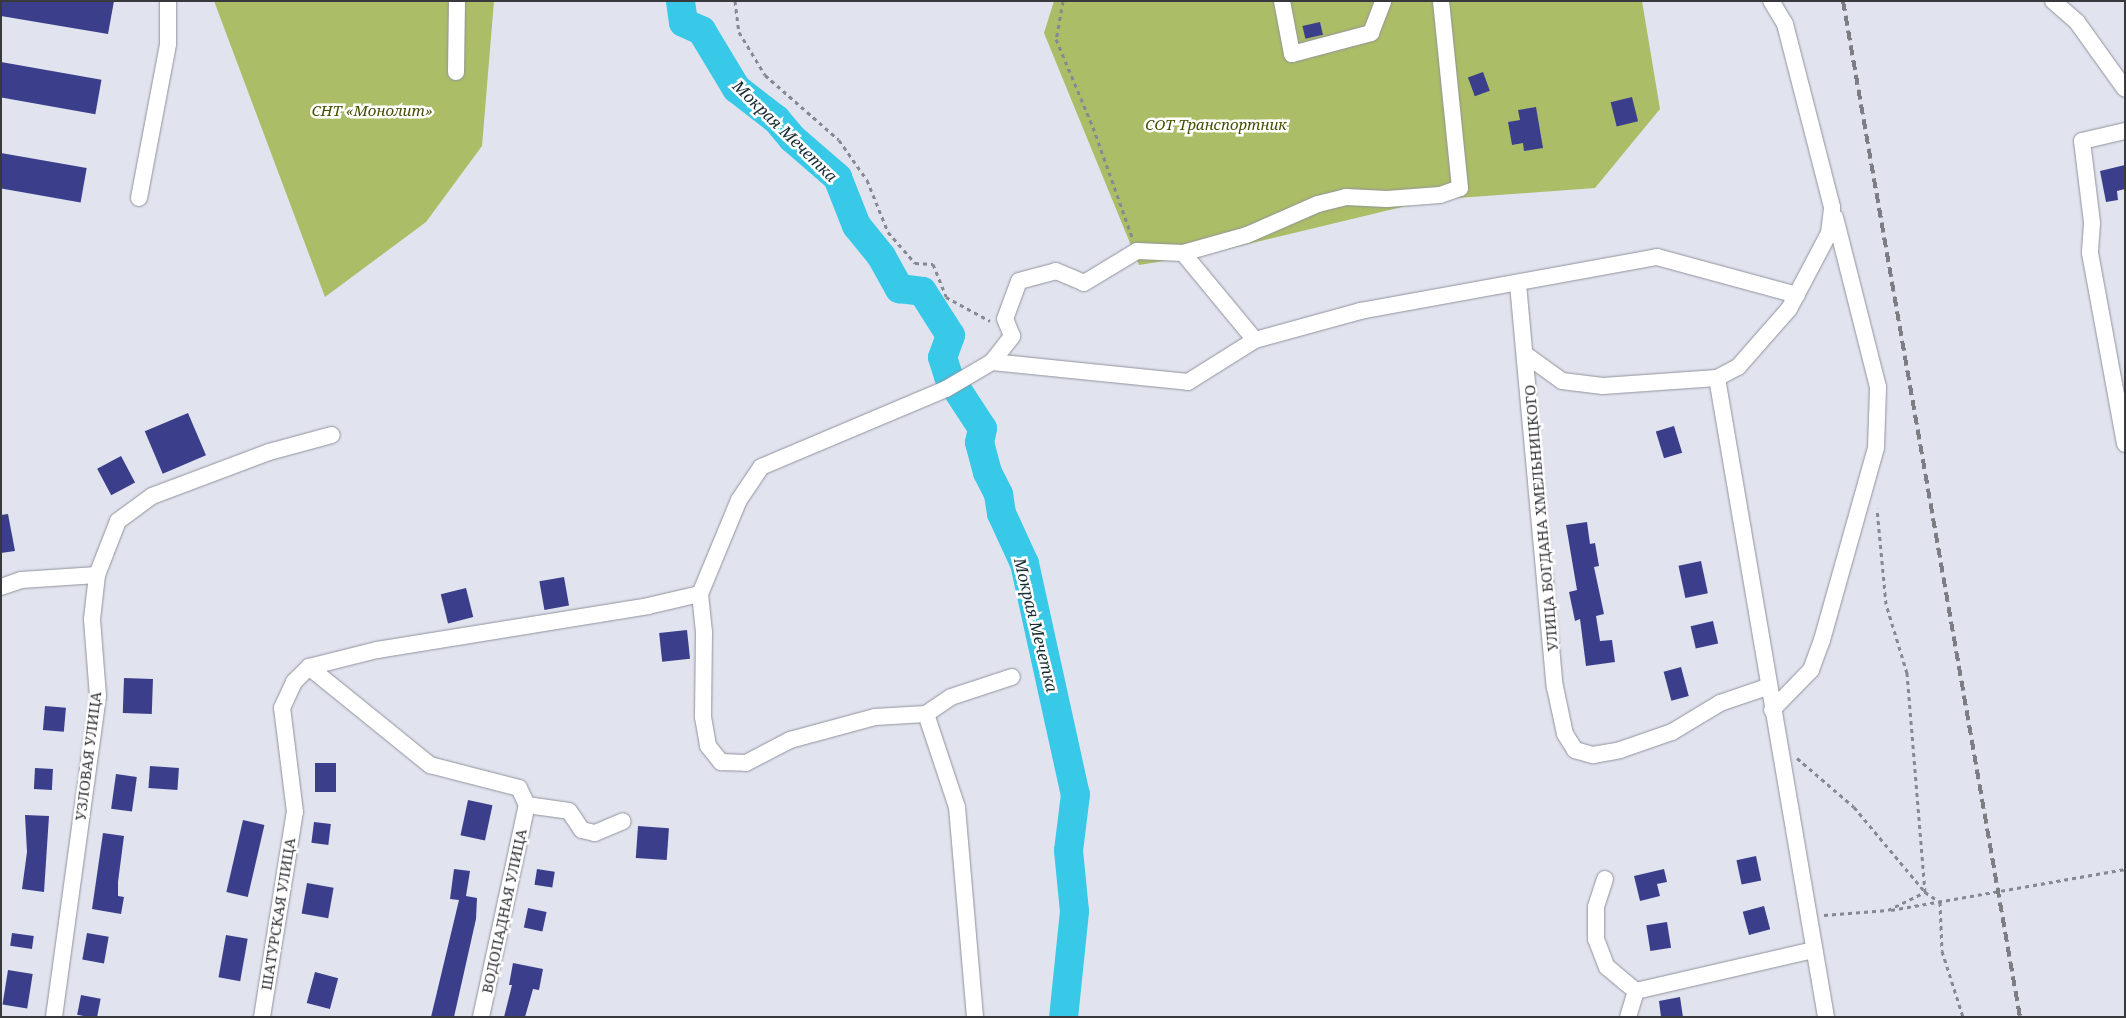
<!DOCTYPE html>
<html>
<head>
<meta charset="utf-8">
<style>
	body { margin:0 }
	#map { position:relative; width:2126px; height:1018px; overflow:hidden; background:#e1e4ef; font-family:"Noto Serif",serif }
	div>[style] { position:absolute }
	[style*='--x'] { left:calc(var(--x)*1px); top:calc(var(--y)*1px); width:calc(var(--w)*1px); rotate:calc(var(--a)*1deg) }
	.green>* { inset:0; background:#abbd66 }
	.river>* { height:29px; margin:-14.5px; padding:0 14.5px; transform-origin:14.5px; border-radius:14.5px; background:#37c9e7 }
	.building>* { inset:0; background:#3b3f8b; transform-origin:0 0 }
	.path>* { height:3px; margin-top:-1.5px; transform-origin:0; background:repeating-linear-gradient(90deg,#878991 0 4px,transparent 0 8px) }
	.roads { filter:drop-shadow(0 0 1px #90929c) drop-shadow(0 0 1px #90929c) }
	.minor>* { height:16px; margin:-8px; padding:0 8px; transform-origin:8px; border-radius:8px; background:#fff }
	.rail>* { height:4px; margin-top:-2px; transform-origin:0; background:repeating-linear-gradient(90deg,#7c7e84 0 10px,transparent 0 15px) }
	span { translate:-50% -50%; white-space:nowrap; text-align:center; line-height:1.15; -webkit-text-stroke:5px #fff; paint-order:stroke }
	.park-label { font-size:15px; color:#454f04; font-style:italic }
	.street-label { font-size:15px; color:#38393d }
	.water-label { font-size:16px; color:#162d33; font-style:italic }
	.frame { position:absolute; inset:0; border:2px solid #38393d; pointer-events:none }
</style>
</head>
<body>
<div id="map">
	<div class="green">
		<i style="clip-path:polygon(214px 1px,494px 1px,482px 146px,426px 222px,325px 297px)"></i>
		<i style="clip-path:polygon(1054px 1px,1642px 1px,1660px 109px,1595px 188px,1431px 200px,1202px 255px,1139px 265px,1044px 33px)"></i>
	</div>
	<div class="river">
		<i style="--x:680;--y:1;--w:21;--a:82"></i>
		<i style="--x:683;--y:22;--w:20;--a:24"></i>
		<i style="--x:701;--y:30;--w:68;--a:58.9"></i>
		<i style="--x:736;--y:88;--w:51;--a:37.8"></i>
		<i style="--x:776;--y:119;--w:25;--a:50"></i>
		<i style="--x:792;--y:138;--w:60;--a:40.9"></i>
		<i style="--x:837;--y:177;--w:52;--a:68.4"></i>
		<i style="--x:856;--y:225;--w:40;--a:51"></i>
		<i style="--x:881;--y:256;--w:37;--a:61"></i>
		<i style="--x:899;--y:288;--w:23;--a:7"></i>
		<i style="--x:922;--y:291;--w:52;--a:57.5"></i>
		<i style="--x:950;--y:335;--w:23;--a:110"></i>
		<i style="--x:942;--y:357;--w:20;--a:72"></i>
		<i style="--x:948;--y:376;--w:62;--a:56.8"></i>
		<i style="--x:982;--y:428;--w:14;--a:102"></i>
		<i style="--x:979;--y:442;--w:31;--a:75"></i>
		<i style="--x:987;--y:472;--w:25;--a:63"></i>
		<i style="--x:998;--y:494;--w:19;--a:81"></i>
		<i style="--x:1001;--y:513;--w:55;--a:65.3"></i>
		<i style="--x:1024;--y:563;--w:237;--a:77.6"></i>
		<i style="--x:1075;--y:794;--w:56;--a:97.1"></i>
		<i style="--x:1068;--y:850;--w:61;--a:84.4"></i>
		<i style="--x:1074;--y:911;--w:107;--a:95.9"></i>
	</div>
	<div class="building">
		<i style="clip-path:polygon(1px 1px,114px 1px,108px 34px,1px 16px)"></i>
		<i style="left:1320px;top:22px;width:13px;height:18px;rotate:77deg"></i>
		<i style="left:1px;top:62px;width:102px;height:35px;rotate:10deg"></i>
		<i style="left:1483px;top:72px;width:20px;height:16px;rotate:70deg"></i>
		<i style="left:1632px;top:97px;width:25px;height:22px;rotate:76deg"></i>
		<i style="clip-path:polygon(1536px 107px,1543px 148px,1524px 151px,1523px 143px,1512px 145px,1508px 122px,1520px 120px,1518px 110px)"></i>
		<i style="left:1px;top:153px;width:87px;height:35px;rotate:10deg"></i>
		<i style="clip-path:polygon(2125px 165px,2125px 189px,2117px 191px,2118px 200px,2106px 202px,2100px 171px)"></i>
		<i style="left:188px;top:413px;width:46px;height:47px;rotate:67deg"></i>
		<i style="left:1674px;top:426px;width:28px;height:19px;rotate:73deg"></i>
		<i style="left:121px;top:456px;width:30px;height:27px;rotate:62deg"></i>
		<i style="clip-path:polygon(8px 514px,15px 551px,1px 553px,1px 515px)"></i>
		<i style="clip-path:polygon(1587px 522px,1590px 544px,1595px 543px,1599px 566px,1594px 567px,1604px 614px,1596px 616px,1600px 641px,1612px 640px,1615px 662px,1586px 666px,1580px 619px,1575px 621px,1569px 592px,1577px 590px,1566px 525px)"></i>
		<i style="left:1701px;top:561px;width:33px;height:23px;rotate:78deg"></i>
		<i style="left:564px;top:577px;width:29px;height:25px;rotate:80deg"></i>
		<i style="left:466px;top:588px;width:30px;height:26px;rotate:76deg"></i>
		<i style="left:1713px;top:621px;width:23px;height:23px;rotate:77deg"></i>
		<i style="left:687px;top:630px;width:29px;height:28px;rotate:84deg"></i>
		<i style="left:1681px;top:667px;width:30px;height:18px;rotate:75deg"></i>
		<i style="left:124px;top:678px;width:29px;height:35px;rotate:2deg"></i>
		<i style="left:45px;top:706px;width:21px;height:24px;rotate:5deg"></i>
		<i style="left:336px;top:763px;width:29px;height:21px;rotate:90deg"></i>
		<i style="left:150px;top:766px;width:29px;height:22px;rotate:4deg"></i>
		<i style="left:35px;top:768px;width:18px;height:21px;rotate:3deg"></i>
		<i style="left:116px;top:774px;width:21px;height:35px;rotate:8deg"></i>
		<i style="left:468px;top:800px;width:25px;height:36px;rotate:12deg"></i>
		<i style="clip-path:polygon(25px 815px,49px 816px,44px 892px,22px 889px,27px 852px)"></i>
		<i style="left:243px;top:820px;width:22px;height:74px;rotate:13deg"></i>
		<i style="left:314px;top:822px;width:17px;height:21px;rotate:7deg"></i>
		<i style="left:638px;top:826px;width:31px;height:32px;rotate:4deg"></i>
		<i style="clip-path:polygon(103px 833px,124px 836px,118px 882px,118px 896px,124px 897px,121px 914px,92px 909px)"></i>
		<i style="left:1756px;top:856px;width:25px;height:20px;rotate:78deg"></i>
		<i style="clip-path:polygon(454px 869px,470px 871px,466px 896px,477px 898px,476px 919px,454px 1017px,431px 1017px,459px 900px,450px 899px)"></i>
		<i style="left:537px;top:869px;width:18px;height:16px;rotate:9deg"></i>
		<i style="clip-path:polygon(1664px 869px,1667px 882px,1657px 884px,1660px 896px,1640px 901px,1634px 876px)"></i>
		<i style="left:307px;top:883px;width:27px;height:31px;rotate:10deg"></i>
		<i style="left:1764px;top:906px;width:24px;height:22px;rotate:75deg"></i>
		<i style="left:528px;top:908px;width:19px;height:20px;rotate:12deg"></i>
		<i style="left:1667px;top:922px;width:26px;height:21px;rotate:81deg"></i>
		<i style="left:12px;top:933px;width:22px;height:13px;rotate:8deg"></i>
		<i style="left:87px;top:933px;width:22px;height:27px;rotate:10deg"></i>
		<i style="left:226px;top:935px;width:22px;height:43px;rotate:10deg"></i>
		<i style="clip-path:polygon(513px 963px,543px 969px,539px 990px,533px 989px,525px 1017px,504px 1017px,512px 985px,509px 985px)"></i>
		<i style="left:8px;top:970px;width:25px;height:35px;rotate:9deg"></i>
		<i style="left:315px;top:972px;width:24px;height:32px;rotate:15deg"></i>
		<i style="left:81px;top:995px;width:20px;height:20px;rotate:11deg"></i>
		<i style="clip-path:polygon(1680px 997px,1683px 1017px,1661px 1017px,1659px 1001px)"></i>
	</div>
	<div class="path">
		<i style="--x:735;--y:1;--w:31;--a:83"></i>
		<i style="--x:739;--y:32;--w:50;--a:58.8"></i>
		<i style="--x:765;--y:75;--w:98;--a:41.3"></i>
		<i style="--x:839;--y:140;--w:49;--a:55"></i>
		<i style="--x:867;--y:180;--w:56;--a:68"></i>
		<i style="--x:888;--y:232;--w:41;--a:48.9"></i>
		<i style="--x:915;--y:263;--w:18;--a:3"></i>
		<i style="--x:933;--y:264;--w:35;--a:68"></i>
		<i style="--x:946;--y:297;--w:50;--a:28.6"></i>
		<i style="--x:1063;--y:1;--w:39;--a:100"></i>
		<i style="--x:1056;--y:39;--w:95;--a:67.2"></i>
		<i style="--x:1093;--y:127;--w:117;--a:70.5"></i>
		<i style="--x:1797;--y:758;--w:75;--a:40.7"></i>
		<i style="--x:1854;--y:807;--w:111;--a:50.1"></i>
		<i style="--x:1925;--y:892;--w:18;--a:34"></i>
		<i style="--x:1940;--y:902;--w:49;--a:87.7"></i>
		<i style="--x:1942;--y:951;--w:69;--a:72.3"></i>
		<i style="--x:1891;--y:910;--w:238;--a:-9.9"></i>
		<i style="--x:1824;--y:915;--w:64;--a:-4.5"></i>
		<i style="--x:1888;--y:910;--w:41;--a:-25.9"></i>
		<i style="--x:1925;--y:892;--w:220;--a:-94.7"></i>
		<i style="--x:1907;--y:673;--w:72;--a:-106.9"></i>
		<i style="--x:1886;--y:604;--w:96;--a:-95.4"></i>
	</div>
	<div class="roads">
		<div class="minor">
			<i style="--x:1282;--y:1;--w:54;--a:79.3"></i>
			<i style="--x:1292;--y:54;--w:82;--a:-14.9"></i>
			<i style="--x:1371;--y:33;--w:34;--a:-69"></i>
			<i style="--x:2053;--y:1;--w:32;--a:41"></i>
			<i style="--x:2077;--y:22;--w:82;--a:54.4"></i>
			<i style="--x:456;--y:72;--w:71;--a:-89.2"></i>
			<i style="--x:2125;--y:131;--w:44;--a:166.9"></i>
			<i style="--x:2082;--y:141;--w:83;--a:83"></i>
			<i style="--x:2092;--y:223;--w:30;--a:94"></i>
			<i style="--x:2090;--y:253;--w:194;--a:79.6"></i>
			<i style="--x:139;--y:198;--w:157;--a:-79.3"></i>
			<i style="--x:168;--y:44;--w:43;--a:-90"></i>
			<i style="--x:1183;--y:253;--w:66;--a:-15.7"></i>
			<i style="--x:1247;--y:235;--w:77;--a:-23.6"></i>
			<i style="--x:1318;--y:204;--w:29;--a:-14"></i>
			<i style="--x:1346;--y:197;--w:41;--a:2.8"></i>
			<i style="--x:1387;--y:199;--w:53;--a:-4.3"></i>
			<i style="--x:1440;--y:195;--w:21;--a:-19"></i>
			<i style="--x:1460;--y:188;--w:188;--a:-95.8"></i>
			<i style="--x:1518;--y:284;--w:405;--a:84.8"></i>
			<i style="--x:1555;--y:687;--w:48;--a:78"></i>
			<i style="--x:1565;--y:734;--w:19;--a:58"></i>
			<i style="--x:1575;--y:750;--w:19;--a:16"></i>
			<i style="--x:1593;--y:755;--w:27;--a:-10"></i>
			<i style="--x:1620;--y:750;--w:55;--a:-19.1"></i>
			<i style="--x:1672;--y:732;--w:56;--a:-31.1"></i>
			<i style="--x:1720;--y:703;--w:50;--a:-18.8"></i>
			<i style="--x:1526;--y:355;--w:44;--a:35.8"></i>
			<i style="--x:1562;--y:381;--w:41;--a:7"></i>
			<i style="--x:1603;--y:386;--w:114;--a:-4"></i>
			<i style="--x:1717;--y:378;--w:24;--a:-28"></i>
			<i style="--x:1738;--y:367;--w:77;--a:-48.7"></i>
			<i style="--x:1789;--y:309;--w:86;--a:-62.2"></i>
			<i style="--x:1829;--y:233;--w:26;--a:-83"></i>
			<i style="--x:1832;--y:207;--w:189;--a:-104.4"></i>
			<i style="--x:1785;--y:24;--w:27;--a:-121"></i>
			<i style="--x:992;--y:362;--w:197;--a:5.8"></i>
			<i style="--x:1188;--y:382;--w:79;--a:-32.1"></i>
			<i style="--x:1255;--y:340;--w:109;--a:-15.4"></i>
			<i style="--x:1360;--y:311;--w:302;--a:-10.3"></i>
			<i style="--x:1657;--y:257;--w:145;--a:15.2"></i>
			<i style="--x:1717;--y:378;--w:648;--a:80.32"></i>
			<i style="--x:1;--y:587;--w:21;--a:-19"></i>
			<i style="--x:21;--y:580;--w:76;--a:-3.8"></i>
			<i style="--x:700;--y:594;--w:39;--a:84"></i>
			<i style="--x:704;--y:633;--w:84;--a:90.7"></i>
			<i style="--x:703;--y:717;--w:29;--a:80"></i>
			<i style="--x:708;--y:746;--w:21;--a:51"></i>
			<i style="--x:721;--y:762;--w:25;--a:2"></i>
			<i style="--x:746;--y:763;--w:50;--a:-27.6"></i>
			<i style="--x:790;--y:740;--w:88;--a:-15.1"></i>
			<i style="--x:875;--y:717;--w:51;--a:-3.4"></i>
			<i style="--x:926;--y:714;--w:30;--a:-34"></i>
			<i style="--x:951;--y:697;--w:64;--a:-18.2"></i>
			<i style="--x:309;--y:667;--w:156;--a:39"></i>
			<i style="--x:430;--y:765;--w:92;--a:14.5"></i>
			<i style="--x:519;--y:788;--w:19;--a:65"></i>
			<i style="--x:527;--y:805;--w:42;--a:8.1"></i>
			<i style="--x:569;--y:811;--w:23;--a:56"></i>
			<i style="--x:582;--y:830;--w:13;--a:13"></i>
			<i style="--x:595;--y:833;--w:30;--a:-23"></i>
			<i style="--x:1772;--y:710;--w:56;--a:-45.7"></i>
			<i style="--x:1811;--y:670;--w:32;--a:-70"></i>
			<i style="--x:1822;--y:640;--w:199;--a:-74.3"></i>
			<i style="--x:1876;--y:448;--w:61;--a:-88.1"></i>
			<i style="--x:1878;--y:387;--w:175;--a:-104.2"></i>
			<i style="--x:926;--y:714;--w:98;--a:71.6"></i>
			<i style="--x:957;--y:807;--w:211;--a:85.1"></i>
			<i style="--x:1605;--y:879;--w:29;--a:108"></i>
			<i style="--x:1596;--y:907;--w:32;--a:90"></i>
			<i style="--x:1596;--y:939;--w:30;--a:69"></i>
			<i style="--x:1607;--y:967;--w:38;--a:40"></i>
			<i style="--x:1636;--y:991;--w:27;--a:107"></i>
			<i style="--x:1636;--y:991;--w:183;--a:-13"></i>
			<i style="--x:54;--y:1017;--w:324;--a:-82.2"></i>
			<i style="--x:98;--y:696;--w:77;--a:-94.5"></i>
			<i style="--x:92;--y:619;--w:44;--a:-83.5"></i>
			<i style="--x:97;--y:575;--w:58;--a:-68.7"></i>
			<i style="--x:118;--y:521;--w:42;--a:-36.3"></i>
			<i style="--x:152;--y:496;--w:125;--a:-20.6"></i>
			<i style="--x:269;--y:452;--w:65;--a:-15.1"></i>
			<i style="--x:262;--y:1017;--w:208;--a:-80.9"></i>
			<i style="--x:295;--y:812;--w:105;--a:-97.1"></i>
			<i style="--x:282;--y:708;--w:29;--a:-65"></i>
			<i style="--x:294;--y:682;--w:21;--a:-45"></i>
			<i style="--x:309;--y:667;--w:70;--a:-14"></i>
			<i style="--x:377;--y:650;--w:275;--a:-9.2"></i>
			<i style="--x:648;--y:606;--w:53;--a:-13"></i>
			<i style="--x:700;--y:594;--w:102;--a:-67.5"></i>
			<i style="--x:739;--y:500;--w:40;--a:-56"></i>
			<i style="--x:761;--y:467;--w:201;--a:-22.9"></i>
			<i style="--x:946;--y:389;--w:53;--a:-30.4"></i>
			<i style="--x:992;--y:362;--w:33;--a:-52"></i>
			<i style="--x:1012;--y:336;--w:18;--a:-112"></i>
			<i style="--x:1005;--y:319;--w:40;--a:-69.8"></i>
			<i style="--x:1019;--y:281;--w:38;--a:-15"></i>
			<i style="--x:1056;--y:271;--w:30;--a:23"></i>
			<i style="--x:1084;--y:283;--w:62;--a:-31.1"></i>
			<i style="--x:1137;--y:251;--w:46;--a:2.5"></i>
			<i style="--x:1183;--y:253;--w:113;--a:50.4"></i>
			<i style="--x:481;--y:1017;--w:217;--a:-77.8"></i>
		</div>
	</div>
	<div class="rail">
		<i style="--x:1843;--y:1;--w:1031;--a:80.12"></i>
	</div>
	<div class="park-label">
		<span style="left:372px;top:111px">СНТ «Монолит»</span>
		<span style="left:1216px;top:125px">СОТ Транспортник</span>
	</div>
	<div class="street-label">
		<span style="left:1541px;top:518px;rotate:-95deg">УЛИЦА БОГДАНА ХМЕЛЬНИЦКОГО</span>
		<span style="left:88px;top:756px;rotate:-83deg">УЗЛОВАЯ УЛИЦА</span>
		<span style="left:504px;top:911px;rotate:-78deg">ВОДОПАДНАЯ УЛИЦА</span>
		<span style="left:278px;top:914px;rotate:-81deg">ШАТУРСКАЯ УЛИЦА</span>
	</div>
	<div class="water-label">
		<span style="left:785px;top:131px;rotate:44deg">Мокрая Мечетка</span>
		<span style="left:1036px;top:625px;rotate:76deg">Мокрая Мечетка</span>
	</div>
	<div class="frame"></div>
</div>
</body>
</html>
